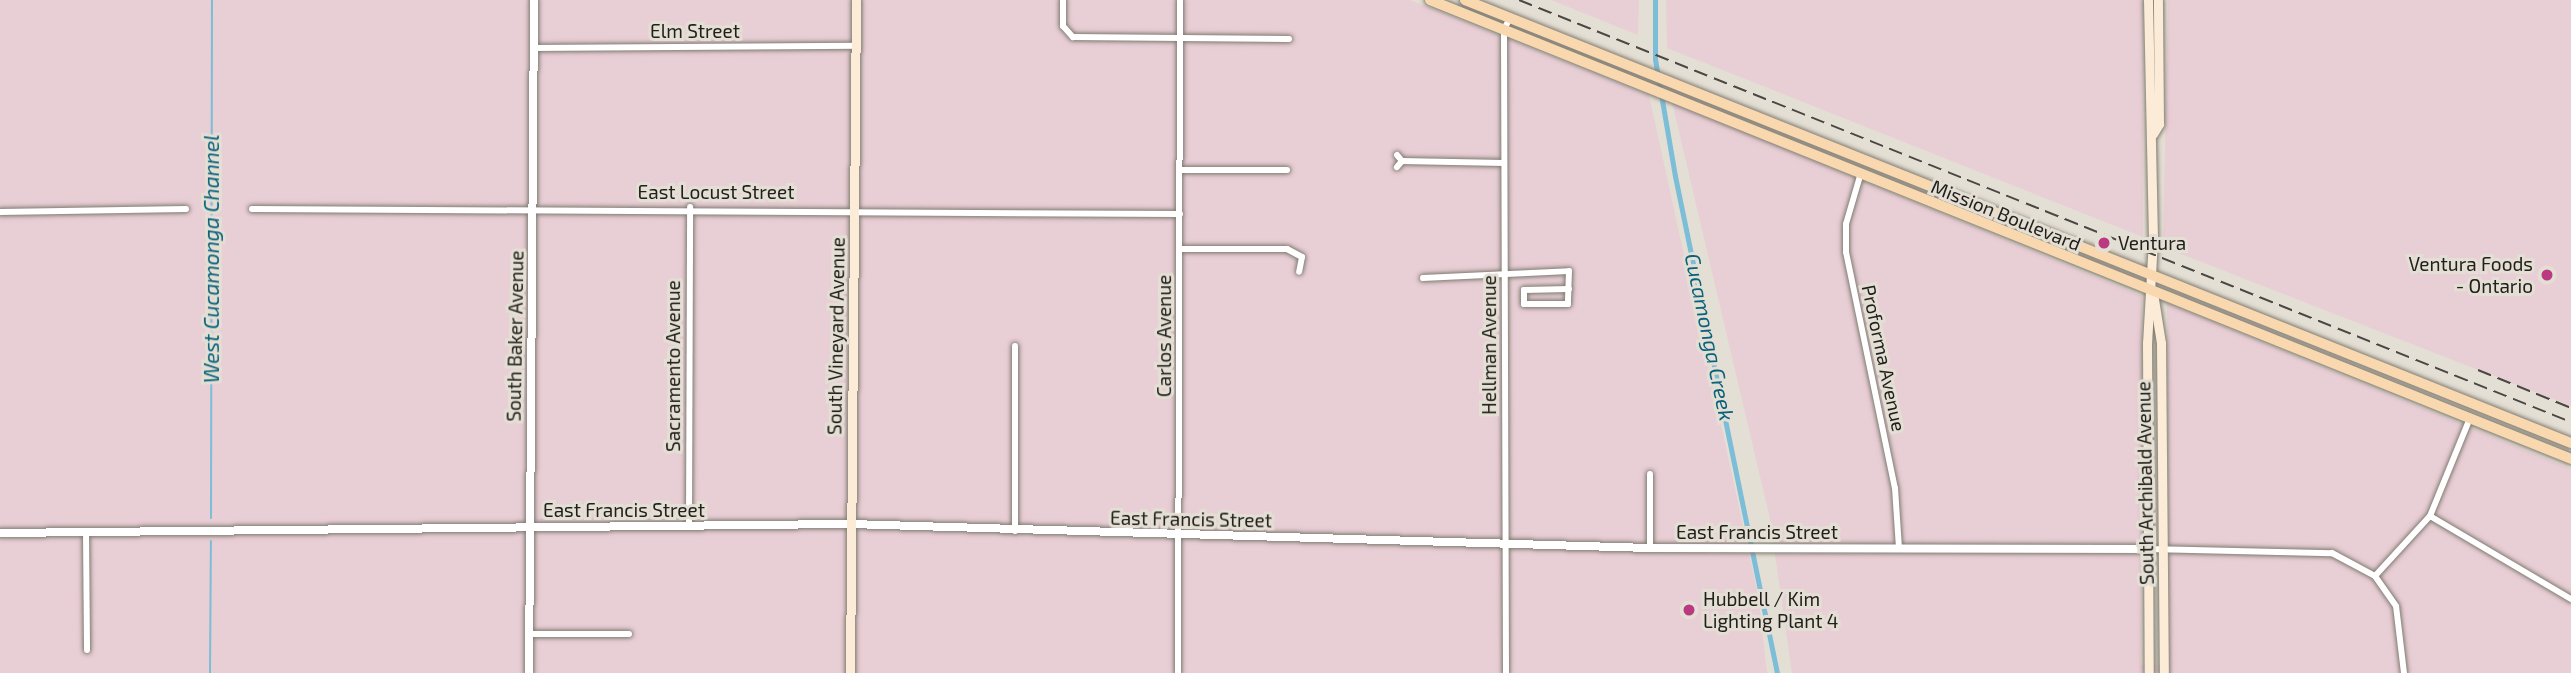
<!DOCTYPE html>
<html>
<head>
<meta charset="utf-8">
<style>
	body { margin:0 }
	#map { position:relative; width:2571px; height:673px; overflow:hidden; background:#e4dfd4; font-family:"Exo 2",sans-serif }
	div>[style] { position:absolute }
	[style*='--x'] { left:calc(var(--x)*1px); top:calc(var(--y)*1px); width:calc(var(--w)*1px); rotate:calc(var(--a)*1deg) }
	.industrial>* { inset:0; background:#e8ced5 }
	.stream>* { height:2px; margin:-1px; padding:0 1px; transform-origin:1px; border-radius:1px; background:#7cbdd8 }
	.canal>* { height:5px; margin:-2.5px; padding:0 2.5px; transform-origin:2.5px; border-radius:2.5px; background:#7cbdd8 }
	.roads { filter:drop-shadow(0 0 2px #807c72) drop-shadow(0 0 2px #807c72) }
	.minor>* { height:6px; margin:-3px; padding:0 3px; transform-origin:3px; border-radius:3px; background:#fff }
	.tertiary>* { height:8px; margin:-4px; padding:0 4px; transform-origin:4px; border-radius:4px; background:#fff }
	.secondary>* { height:9px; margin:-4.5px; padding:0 4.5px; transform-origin:4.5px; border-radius:4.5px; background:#fcecd7 }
	.primary>* { height:10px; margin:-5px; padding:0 5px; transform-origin:5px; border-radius:5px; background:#f9d8af }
	.rail>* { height:2px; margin-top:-1px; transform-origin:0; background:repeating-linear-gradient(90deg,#4a4742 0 14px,transparent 0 21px) }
	.dots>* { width:19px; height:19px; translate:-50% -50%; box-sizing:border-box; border:4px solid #e4dfd4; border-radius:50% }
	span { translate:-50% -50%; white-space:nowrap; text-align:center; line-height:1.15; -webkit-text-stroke:6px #e4dfd4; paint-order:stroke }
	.street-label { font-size:19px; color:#22201c }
	.poi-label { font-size:19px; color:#22201c }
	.left { translate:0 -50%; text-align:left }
	.right { translate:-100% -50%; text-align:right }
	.water-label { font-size:21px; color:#09617c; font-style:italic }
</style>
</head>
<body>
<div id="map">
	<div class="industrial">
		<i style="clip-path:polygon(0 0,1410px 0,1649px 95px,1758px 594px,1767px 673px,0 673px)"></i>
		<i style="clip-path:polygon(1551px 0,1639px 0,1638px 35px)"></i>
		<i style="clip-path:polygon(1666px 0,2143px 0,2143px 237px,1667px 48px)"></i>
		<i style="clip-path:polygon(2168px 0,2571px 0,2571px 406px,2163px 247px)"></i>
		<i style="clip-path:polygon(1672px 102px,2142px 296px,2141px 665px,2169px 665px,2167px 303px,2571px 469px,2571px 673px,1792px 673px,1770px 519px)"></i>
	</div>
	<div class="stream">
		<i style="--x:211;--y:518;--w:518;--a:-89.89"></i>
		<i style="--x:210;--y:673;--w:132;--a:-89.6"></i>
	</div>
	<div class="canal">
		<i style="--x:1655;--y:0;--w:59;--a:90"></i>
		<i style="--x:1655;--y:59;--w:119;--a:80.3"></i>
		<i style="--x:1675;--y:176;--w:507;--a:78.4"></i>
	</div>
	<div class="roads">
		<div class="minor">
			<i style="--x:1063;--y:0;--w:26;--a:90"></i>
			<i style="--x:1063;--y:26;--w:15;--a:48"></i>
			<i style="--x:1073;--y:37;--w:216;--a:0.5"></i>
			<i style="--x:534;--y:48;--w:322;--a:-0.4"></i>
			<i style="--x:1397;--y:155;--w:8;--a:50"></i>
			<i style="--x:1402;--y:161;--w:8;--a:130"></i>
			<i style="--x:1402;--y:161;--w:102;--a:1.1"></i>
			<i style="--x:1180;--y:170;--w:107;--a:0"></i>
			<i style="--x:1860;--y:176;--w:50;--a:106.3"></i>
			<i style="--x:1846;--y:224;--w:28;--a:90"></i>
			<i style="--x:1846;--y:252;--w:241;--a:78.3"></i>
			<i style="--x:1895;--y:488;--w:60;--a:86.2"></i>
			<i style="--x:252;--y:209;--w:928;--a:0.31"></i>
			<i style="--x:0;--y:212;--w:186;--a:-0.9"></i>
			<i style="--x:1180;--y:249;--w:107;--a:0"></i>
			<i style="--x:1287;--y:249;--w:17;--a:28"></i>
			<i style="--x:1302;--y:257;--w:15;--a:101"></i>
			<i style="--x:1423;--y:278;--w:146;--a:-2.7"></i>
			<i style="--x:1569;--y:271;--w:33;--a:92"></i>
			<i style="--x:1568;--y:304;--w:44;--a:180"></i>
			<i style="--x:1524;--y:304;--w:14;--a:-90"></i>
			<i style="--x:1524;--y:290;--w:45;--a:-1.3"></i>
			<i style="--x:1015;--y:346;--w:185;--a:90"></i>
			<i style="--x:1650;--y:474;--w:74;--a:90"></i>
			<i style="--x:2430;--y:516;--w:164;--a:30.5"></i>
			<i style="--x:689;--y:526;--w:319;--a:-89.8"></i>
			<i style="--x:86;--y:532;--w:118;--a:89.5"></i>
			<i style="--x:2149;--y:549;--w:183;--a:1.3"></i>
			<i style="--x:2332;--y:553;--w:49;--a:28.1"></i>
			<i style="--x:529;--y:634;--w:100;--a:0"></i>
			<i style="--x:1178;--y:673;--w:673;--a:-89.83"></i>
			<i style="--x:1506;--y:673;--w:644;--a:-90.18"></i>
			<i style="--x:1504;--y:29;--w:13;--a:-61"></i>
			<i style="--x:2404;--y:673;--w:67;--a:-96.8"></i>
			<i style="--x:2396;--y:606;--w:37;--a:-125"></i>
			<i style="--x:2375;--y:576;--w:81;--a:-47.5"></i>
			<i style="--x:2430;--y:516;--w:106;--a:-67.8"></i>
		</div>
		<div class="tertiary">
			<i style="--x:0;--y:533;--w:850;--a:-0.61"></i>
			<i style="--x:850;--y:524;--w:800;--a:1.72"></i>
			<i style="--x:1650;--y:548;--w:499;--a:0.1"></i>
			<i style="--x:529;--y:673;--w:673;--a:-89.57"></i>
		</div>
		<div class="secondary">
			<i style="--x:2148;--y:0;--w:240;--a:88.8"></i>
			<i style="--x:2153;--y:240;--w:103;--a:93.3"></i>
			<i style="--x:2147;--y:343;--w:330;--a:89.7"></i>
			<i style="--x:2153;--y:134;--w:12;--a:-59"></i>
			<i style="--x:2159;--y:124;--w:124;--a:-90.5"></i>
			<i style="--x:2153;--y:293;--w:51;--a:80.9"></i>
			<i style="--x:2161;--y:343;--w:330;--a:89.5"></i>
			<i style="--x:850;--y:673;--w:673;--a:-89.49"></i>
		</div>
		<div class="primary">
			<i style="--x:1430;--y:0;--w:1230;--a:21.91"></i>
			<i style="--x:1465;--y:0;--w:1191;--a:21.83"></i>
		</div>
	</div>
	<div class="rail">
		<i style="--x:1519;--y:0;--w:1133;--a:21.86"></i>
		<i style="--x:2478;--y:370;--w:100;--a:22.2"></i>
	</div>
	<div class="dots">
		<i style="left:2104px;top:243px;background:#bb3981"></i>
		<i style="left:2547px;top:275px;background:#bb3981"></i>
		<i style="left:1689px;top:610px;background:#bb3981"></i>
	</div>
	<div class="street-label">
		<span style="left:695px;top:31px">Elm Street</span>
		<span style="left:716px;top:192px">East Locust Street</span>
		<span style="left:2006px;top:215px;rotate:22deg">Mission Boulevard</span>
		<span style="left:515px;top:336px;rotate:-89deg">South Baker Avenue</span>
		<span style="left:836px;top:336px;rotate:-89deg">South Vineyard Avenue</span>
		<span style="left:1164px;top:336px;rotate:-90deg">Carlos Avenue</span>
		<span style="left:1489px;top:345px;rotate:-90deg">Hellman Avenue</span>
		<span style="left:1884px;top:358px;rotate:78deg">Proforma Avenue</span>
		<span style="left:673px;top:366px;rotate:-90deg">Sacramento Avenue</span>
		<span style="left:2145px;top:483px;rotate:-91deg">South Archibald Avenue</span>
		<span style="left:624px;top:510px">East Francis Street</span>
		<span style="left:1191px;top:519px;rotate:1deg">East Francis Street</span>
		<span style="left:1757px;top:532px">East Francis Street</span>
	</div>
	<div class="poi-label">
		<span class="left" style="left:2118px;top:243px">Ventura</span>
		<span class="right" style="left:2533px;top:275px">Ventura Foods<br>- Ontario</span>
		<span class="left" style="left:1703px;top:610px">Hubbell / Kim<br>Lighting Plant 4</span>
	</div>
	<div class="water-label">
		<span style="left:211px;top:259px;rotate:-90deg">West Cucamonga Channel</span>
		<span style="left:1710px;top:337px;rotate:78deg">Cucamonga Creek</span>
	</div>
</div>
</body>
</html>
